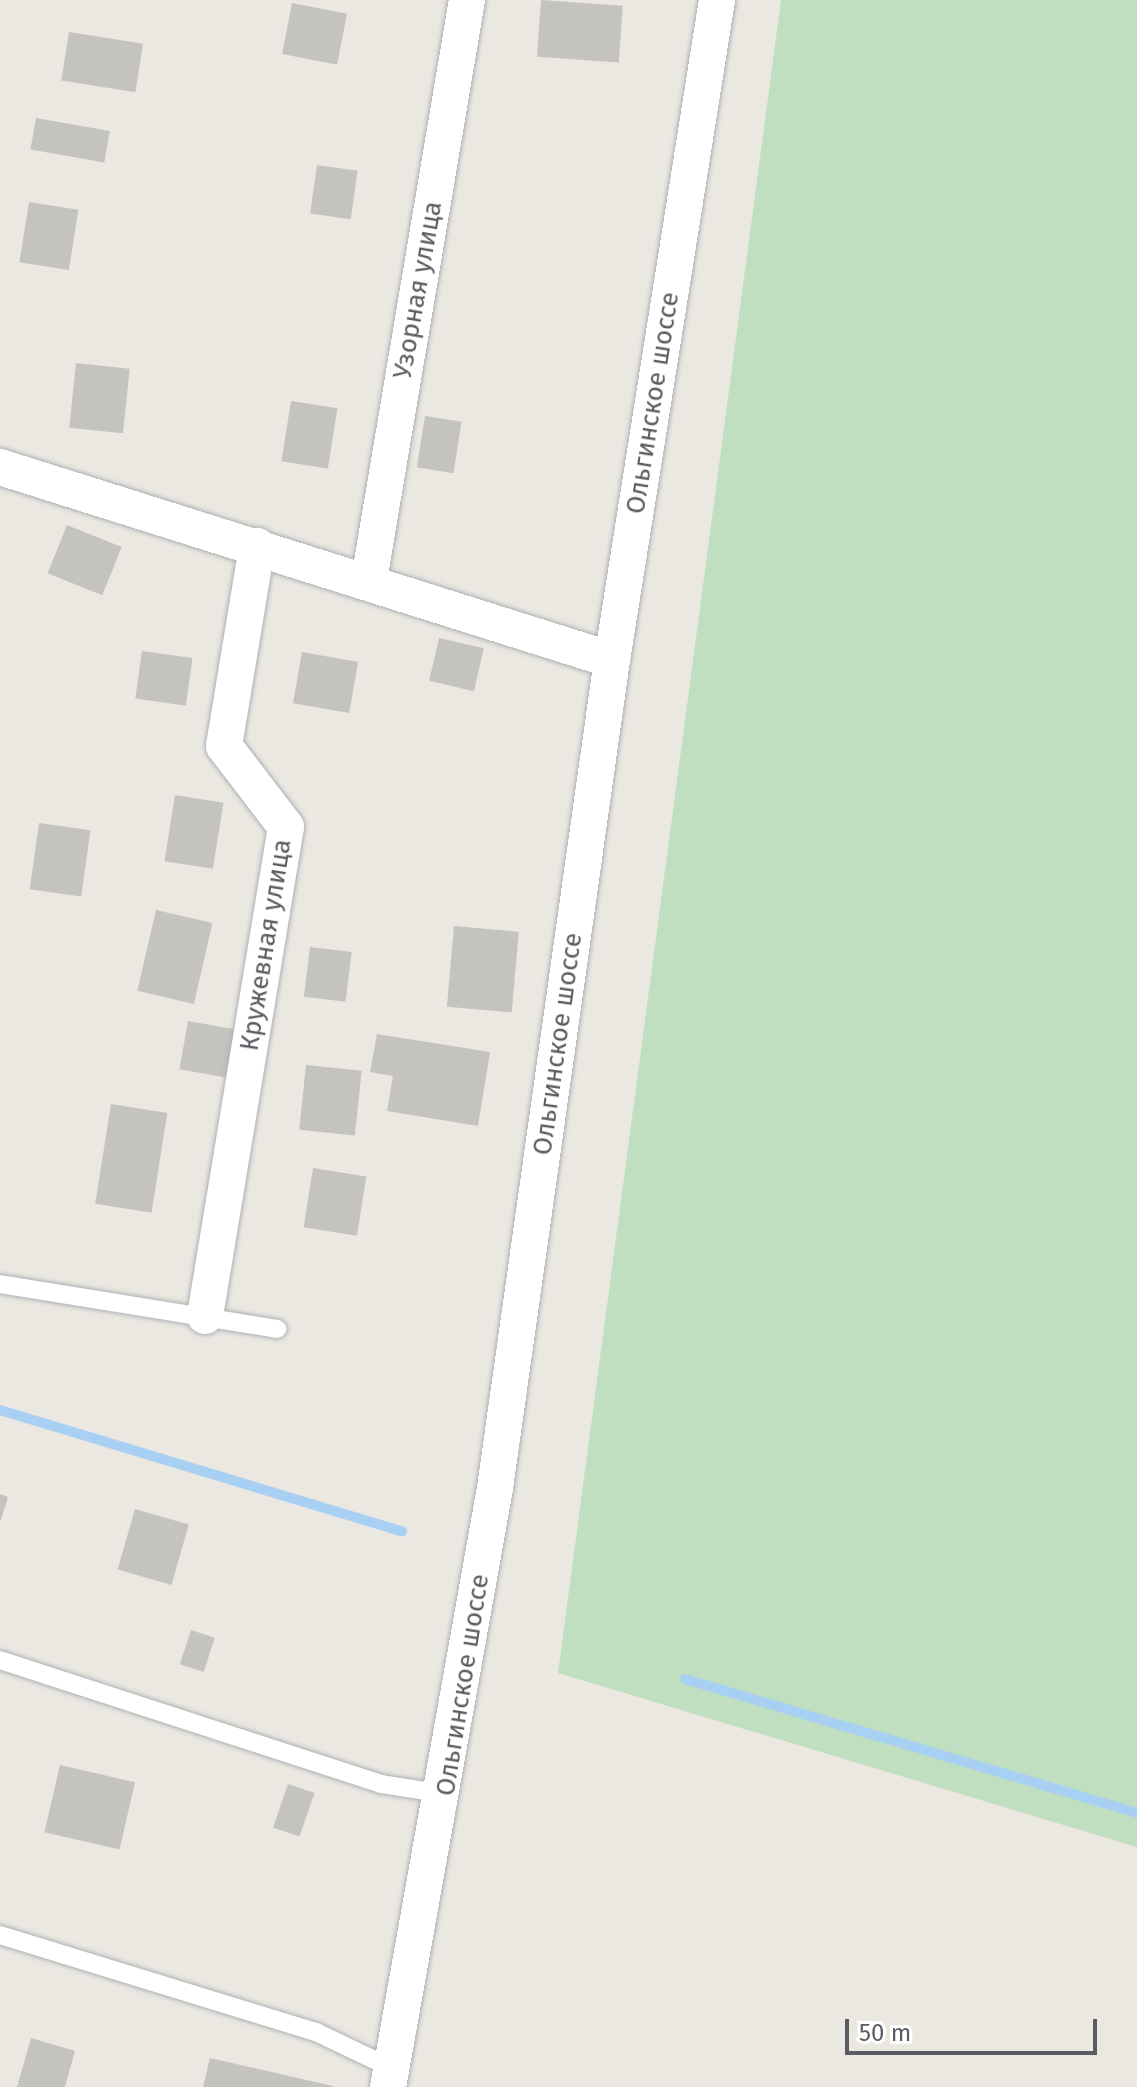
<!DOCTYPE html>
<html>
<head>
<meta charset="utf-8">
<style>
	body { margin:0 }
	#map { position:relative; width:1137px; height:2087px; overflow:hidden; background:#eae8e1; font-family:"Fira Sans",sans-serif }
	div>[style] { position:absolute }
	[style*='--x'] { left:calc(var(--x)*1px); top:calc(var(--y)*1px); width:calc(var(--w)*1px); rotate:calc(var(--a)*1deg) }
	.green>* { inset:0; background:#c0dfc1 }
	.stream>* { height:10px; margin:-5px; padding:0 5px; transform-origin:5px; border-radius:5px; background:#a8d0f3 }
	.building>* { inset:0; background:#c5c3be; transform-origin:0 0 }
	.roads { filter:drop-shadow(0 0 2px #aeb1b5) drop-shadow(0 0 2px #aeb1b5) }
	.lane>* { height:18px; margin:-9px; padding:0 9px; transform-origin:9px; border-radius:9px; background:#fff }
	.street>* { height:36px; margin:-18px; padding:0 18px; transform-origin:18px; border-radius:18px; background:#fff }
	span { translate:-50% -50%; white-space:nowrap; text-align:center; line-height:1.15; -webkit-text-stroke:7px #fff; paint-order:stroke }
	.street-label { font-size:26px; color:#595c60 }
	.scale { position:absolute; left:845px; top:2019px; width:252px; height:36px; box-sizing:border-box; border:4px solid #595c60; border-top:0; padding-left:10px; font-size:24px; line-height:28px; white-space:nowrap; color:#595c60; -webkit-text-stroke:6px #fff; paint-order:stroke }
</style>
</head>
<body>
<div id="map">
	<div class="green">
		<i style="clip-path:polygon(781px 0,1137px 0,1137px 1847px,558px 1673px)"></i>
	</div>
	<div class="stream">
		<i style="--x:0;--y:1410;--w:420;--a:16.8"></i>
		<i style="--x:685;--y:1679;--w:471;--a:16.5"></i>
	</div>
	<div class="building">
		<i style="left:541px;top:0;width:82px;height:57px;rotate:4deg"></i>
		<i style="left:292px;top:3px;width:56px;height:52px;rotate:11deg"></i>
		<i style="left:69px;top:32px;width:75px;height:49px;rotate:9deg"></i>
		<i style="left:36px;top:118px;width:75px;height:32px;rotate:10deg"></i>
		<i style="left:317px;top:165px;width:41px;height:49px;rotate:8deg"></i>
		<i style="left:29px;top:202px;width:50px;height:61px;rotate:9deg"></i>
		<i style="left:76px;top:363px;width:54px;height:65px;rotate:6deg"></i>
		<i style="left:291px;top:401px;width:47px;height:61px;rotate:9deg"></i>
		<i style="left:425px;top:416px;width:37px;height:52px;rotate:9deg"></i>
		<i style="left:67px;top:525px;width:59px;height:52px;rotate:22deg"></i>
		<i style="left:439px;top:638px;width:46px;height:44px;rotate:13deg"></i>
		<i style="left:142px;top:651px;width:51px;height:48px;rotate:8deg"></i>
		<i style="left:302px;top:652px;width:57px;height:52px;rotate:10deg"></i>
		<i style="left:175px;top:795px;width:49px;height:67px;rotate:9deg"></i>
		<i style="left:39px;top:823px;width:52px;height:67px;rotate:8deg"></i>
		<i style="left:156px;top:910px;width:58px;height:83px;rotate:13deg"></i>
		<i style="left:454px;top:926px;width:65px;height:81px;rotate:5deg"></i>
		<i style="left:310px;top:947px;width:42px;height:50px;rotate:7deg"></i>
		<i style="left:188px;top:1021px;width:47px;height:49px;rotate:10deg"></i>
		<i style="clip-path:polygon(377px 1034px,490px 1052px,478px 1126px,387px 1111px,393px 1076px,370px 1072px)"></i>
		<i style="left:306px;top:1065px;width:56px;height:65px;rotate:6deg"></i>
		<i style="left:111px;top:1104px;width:57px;height:101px;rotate:9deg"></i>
		<i style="left:313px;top:1168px;width:54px;height:60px;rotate:9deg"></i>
		<i style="clip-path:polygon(0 1494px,8px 1497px,1px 1520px,0 1520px)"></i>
		<i style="left:135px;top:1509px;width:56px;height:63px;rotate:16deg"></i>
		<i style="left:191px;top:1630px;width:25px;height:36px;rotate:18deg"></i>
		<i style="left:60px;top:1765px;width:77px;height:69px;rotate:13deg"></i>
		<i style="left:288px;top:1784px;width:28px;height:46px;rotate:19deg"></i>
		<i style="clip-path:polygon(31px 2038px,75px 2051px,65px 2087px,17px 2087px)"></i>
		<i style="clip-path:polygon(210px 2058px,333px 2086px,333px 2087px,203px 2087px)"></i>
	</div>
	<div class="roads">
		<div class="lane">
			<i style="--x:0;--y:1284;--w:281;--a:9.2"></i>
			<i style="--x:0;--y:1660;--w:401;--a:18"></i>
			<i style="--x:381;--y:1784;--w:65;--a:8.9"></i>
			<i style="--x:0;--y:1935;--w:331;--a:17.1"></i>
			<i style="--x:316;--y:2032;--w:83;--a:25.6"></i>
		</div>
		<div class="street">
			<i style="--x:0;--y:467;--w:642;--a:17.5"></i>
			<i style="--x:369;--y:580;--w:588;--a:-80.41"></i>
			<i style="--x:205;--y:1316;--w:496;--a:-80.6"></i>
			<i style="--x:286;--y:827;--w:102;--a:-127.4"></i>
			<i style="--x:224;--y:746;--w:203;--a:-80.6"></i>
			<i style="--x:388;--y:2087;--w:608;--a:-79.87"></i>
			<i style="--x:495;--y:1488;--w:836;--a:-81.96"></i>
			<i style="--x:612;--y:660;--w:668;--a:-80.96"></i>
		</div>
	</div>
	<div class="street-label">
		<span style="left:418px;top:290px;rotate:-80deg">Узорная улица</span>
		<span style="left:653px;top:403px;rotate:-81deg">Ольгинское шоссе</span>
		<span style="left:266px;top:945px;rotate:-81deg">Кружевная улица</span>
		<span style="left:558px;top:1044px;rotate:-82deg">Ольгинское шоссе</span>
		<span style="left:463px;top:1685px;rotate:-81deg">Ольгинское шоссе</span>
	</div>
	<div class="scale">50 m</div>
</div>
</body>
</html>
